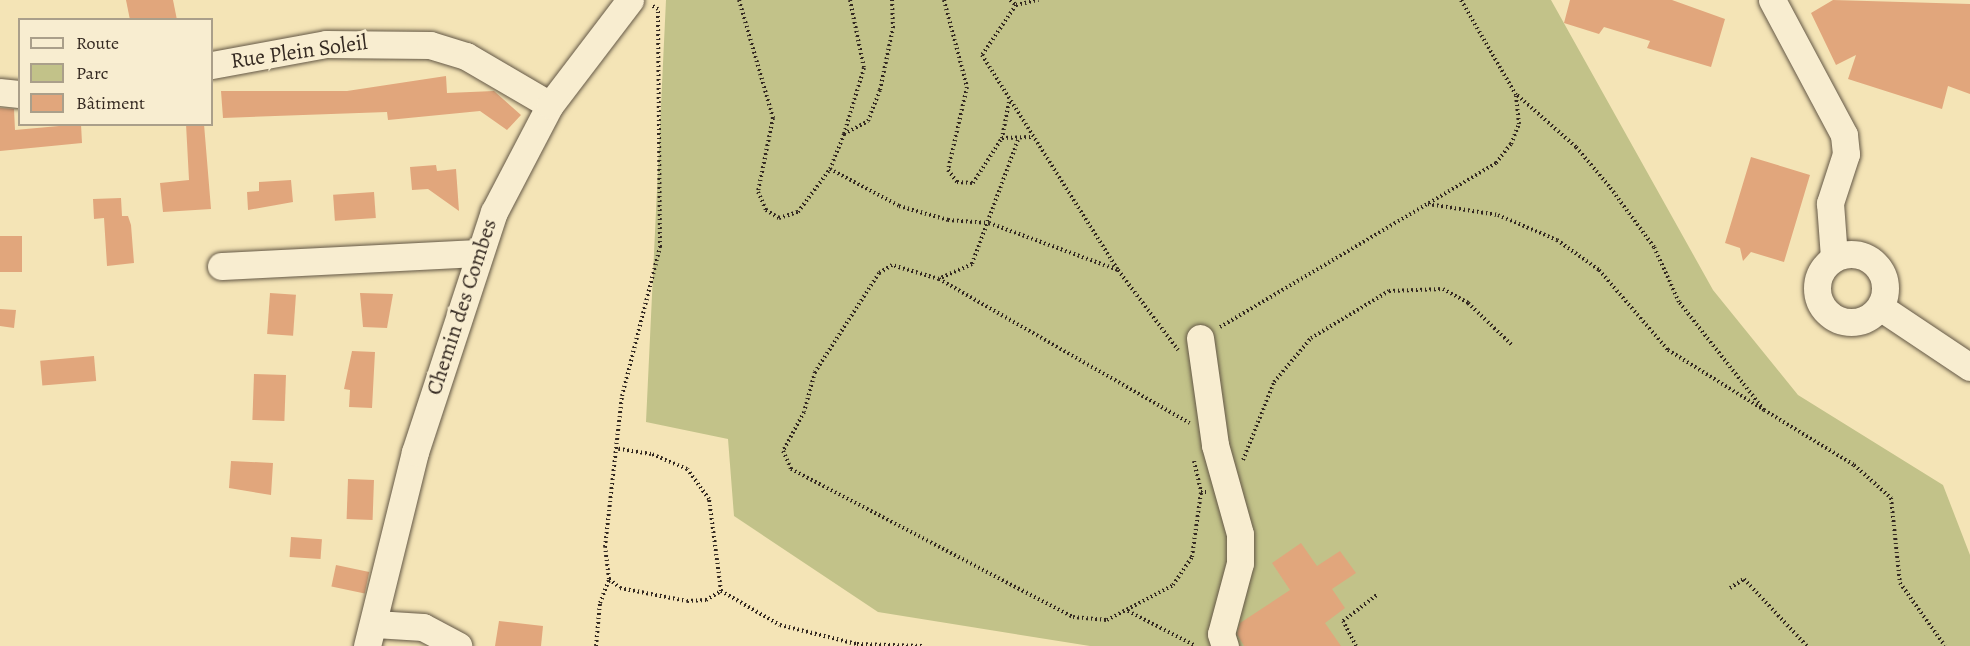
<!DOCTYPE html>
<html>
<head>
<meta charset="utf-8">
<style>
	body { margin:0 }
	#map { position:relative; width:1970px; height:646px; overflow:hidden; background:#f4e4b6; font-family:Alegreya,serif }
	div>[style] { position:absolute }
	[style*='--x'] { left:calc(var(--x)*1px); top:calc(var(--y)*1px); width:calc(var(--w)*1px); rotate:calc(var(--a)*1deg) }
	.green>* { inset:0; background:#c2c289 }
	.building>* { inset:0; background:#e1a67c; transform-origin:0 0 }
	.path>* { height:4px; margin-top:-2px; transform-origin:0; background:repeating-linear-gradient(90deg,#342921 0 1.5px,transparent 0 4.5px) }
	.roads { filter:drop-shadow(0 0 2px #645846) drop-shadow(0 0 2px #645846) }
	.minor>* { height:27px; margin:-13.5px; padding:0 13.5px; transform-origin:13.5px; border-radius:13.5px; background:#f8edd0 }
	.minor>.ring { margin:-13.5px; padding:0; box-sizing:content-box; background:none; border:27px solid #f8edd0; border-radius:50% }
	span { translate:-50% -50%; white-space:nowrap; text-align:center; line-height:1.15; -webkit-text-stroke:6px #f8edd0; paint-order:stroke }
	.street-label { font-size:22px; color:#342921 }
	.legend { position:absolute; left:18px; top:18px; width:195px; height:108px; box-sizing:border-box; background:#f8edd0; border:2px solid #aa9f8a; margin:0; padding:8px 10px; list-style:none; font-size:18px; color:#342921 }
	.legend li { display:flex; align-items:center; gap:12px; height:30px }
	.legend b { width:30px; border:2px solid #aa9f8a }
</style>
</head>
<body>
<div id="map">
	<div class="green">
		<i style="clip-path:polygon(666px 0,1551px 0,1713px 290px,1798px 395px,1943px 485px,1970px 555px,1970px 646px,1090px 646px,878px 612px,734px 516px,728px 439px,646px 422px)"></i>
	</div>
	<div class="building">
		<i style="clip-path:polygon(126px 0,173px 0,177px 20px,130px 20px)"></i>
		<i style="clip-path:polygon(1570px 0,1672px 0,1725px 19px,1711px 67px,1647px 48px,1650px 41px,1604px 27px,1599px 34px,1564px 23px)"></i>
		<i style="clip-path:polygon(1833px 0,1970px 4px,1970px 94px,1948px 86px,1942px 109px,1848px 79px,1856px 55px,1836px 65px,1811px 13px)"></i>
		<i style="clip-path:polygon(446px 76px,447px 93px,494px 91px,521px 115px,507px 130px,480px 111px,388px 120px,387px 112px,223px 118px,221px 91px,347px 91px)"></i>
		<i style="clip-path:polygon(0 108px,14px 109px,15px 130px,81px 124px,82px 143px,0 151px)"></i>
		<i style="clip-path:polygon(186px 124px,204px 124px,211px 209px,163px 212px,160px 183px,189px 180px)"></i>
		<i style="clip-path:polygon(1751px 157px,1810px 175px,1784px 262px,1751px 252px,1743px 261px,1740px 248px,1725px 243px)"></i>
		<i style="clip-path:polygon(436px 165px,437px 171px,456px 169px,459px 211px,428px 189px,412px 190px,410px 167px)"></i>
		<i style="clip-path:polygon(291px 180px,293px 202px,248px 210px,247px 192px,259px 191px,259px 182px)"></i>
		<i style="left:374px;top:192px;width:26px;height:41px;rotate:86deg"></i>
		<i style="clip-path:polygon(121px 198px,122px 216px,128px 216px,131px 225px,134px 263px,107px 266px,104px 218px,94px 219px,93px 199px)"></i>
		<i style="left:0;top:236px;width:22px;height:36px"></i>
		<i style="left:270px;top:293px;width:26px;height:41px;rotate:4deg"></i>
		<i style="clip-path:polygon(360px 293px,393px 294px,387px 328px,363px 327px)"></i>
		<i style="clip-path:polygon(0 309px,16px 310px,14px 328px,0 326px)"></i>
		<i style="clip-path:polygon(352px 351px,375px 352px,372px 408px,349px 407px,350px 390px,344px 389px)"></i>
		<i style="left:94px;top:356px;width:25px;height:54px;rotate:85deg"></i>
		<i style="left:254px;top:374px;width:32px;height:46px;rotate:2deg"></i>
		<i style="clip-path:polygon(231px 461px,273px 463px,271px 495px,229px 488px)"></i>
		<i style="left:348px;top:479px;width:26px;height:40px;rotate:2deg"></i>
		<i style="left:291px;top:537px;width:31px;height:20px;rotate:4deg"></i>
		<i style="clip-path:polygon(1301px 543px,1317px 566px,1340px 551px,1356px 573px,1332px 589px,1345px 608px,1325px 623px,1341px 646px,1244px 646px,1237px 634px,1240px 623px,1290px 590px,1272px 563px)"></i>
		<i style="left:336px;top:565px;width:34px;height:22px;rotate:12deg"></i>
		<i style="clip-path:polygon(499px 621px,543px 626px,541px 646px,495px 646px)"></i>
	</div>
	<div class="path">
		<i style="--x:739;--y:0;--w:123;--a:73.9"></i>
		<i style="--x:773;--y:118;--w:76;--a:101.5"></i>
		<i style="--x:758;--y:192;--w:20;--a:66"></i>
		<i style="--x:766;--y:210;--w:15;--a:32"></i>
		<i style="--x:779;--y:218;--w:20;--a:-18"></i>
		<i style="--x:798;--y:212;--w:54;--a:-53.3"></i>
		<i style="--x:830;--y:169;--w:38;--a:-68"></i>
		<i style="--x:850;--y:0;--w:69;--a:78.4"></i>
		<i style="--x:864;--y:68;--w:69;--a:106.9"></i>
		<i style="--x:844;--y:134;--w:27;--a:-28"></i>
		<i style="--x:868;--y:121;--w:33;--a:-69"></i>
		<i style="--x:880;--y:90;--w:63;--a:-78.2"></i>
		<i style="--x:893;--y:28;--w:28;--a:-92"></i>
		<i style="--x:944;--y:0;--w:90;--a:75.2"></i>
		<i style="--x:967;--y:87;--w:85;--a:102.9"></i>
		<i style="--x:948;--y:170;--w:15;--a:53"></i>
		<i style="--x:957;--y:182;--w:16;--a:4"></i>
		<i style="--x:973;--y:183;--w:54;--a:-57.2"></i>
		<i style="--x:1010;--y:0;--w:8;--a:40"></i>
		<i style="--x:1016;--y:5;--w:23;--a:-13"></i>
		<i style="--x:1016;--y:5;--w:60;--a:124.2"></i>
		<i style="--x:982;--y:55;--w:254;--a:57.7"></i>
		<i style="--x:1009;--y:102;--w:37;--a:101"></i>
		<i style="--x:1002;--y:138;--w:29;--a:-2"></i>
		<i style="--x:1018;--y:140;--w:132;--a:110.4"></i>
		<i style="--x:972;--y:264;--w:36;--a:156"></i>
		<i style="--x:939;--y:279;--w:49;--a:-163.4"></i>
		<i style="--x:892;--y:265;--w:15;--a:148"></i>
		<i style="--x:879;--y:273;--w:118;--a:122.9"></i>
		<i style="--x:815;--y:372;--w:41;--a:105.4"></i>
		<i style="--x:804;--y:412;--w:44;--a:118.3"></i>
		<i style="--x:783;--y:451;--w:20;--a:66"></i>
		<i style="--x:791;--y:469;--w:318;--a:27.7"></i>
		<i style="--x:1073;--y:617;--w:34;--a:5"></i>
		<i style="--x:1107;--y:620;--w:75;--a:-27.9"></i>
		<i style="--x:1173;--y:585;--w:34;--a:-56"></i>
		<i style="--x:1192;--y:557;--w:66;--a:-82.1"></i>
		<i style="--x:1201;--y:492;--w:5;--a:0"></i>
		<i style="--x:830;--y:169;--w:78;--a:28.2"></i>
		<i style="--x:899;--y:206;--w:51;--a:15.9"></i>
		<i style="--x:948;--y:220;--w:41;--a:4.2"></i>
		<i style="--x:989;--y:223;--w:137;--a:20"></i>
		<i style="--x:1118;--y:270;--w:100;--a:53.1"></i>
		<i style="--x:1428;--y:204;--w:71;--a:8.9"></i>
		<i style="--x:1498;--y:215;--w:64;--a:23"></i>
		<i style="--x:1557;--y:240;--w:52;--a:35.5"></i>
		<i style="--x:1599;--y:270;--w:106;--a:49.2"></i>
		<i style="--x:1668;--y:350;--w:113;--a:32"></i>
		<i style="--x:1764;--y:410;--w:137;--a:-128.2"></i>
		<i style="--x:1679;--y:302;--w:60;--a:-114.4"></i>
		<i style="--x:1654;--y:247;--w:76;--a:-126.4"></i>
		<i style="--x:1609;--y:186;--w:51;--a:-130.2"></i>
		<i style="--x:1576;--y:147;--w:79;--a:-138.6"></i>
		<i style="--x:939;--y:279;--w:289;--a:29.9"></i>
		<i style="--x:1220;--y:327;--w:321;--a:-30.7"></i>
		<i style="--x:1496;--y:163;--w:24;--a:-52"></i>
		<i style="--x:1511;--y:144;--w:22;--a:-68"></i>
		<i style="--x:1519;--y:124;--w:29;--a:-96"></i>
		<i style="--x:1516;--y:95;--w:110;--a:-120.1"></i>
		<i style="--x:1764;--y:410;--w:105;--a:31.4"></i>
		<i style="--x:1854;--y:465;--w:50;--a:41.7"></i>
		<i style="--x:1891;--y:498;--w:85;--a:84"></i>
		<i style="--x:1900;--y:583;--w:77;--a:54.5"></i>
		<i style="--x:1243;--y:460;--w:84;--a:-68.3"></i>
		<i style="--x:1274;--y:382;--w:57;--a:-49.9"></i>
		<i style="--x:1311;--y:338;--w:91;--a:-31.1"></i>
		<i style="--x:1389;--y:291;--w:54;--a:-2.1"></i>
		<i style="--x:1443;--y:289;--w:29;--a:29"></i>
		<i style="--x:1468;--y:303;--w:61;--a:43.7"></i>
		<i style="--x:1194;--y:461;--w:32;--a:77"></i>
		<i style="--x:609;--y:579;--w:14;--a:39"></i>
		<i style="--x:620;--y:588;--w:68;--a:11"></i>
		<i style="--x:687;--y:601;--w:19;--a:-3"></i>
		<i style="--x:706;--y:600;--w:17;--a:-31"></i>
		<i style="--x:721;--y:591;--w:93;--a:-97.4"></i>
		<i style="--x:709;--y:499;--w:37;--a:-126"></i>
		<i style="--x:687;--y:469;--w:39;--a:-157"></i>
		<i style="--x:651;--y:454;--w:33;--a:-171"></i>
		<i style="--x:1730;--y:588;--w:17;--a:-33"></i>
		<i style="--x:1744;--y:579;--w:92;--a:46.8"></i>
		<i style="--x:721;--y:591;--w:68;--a:30"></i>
		<i style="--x:780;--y:625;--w:79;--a:13.9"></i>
		<i style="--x:857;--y:644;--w:66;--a:1.7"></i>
		<i style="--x:1128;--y:611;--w:76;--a:27.2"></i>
		<i style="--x:596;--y:646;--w:43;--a:-84.7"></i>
		<i style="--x:600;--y:603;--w:26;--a:-69"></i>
		<i style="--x:609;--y:579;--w:32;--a:-97"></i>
		<i style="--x:605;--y:547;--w:152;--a:-83.6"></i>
		<i style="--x:622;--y:396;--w:154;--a:-75.7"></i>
		<i style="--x:660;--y:247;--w:238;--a:-90.5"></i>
		<i style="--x:658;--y:9;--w:8;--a:-150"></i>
		<i style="--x:1356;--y:646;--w:28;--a:-117"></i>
		<i style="--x:1343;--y:621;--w:44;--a:-37.6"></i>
	</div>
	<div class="roads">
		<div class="minor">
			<i style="--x:1772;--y:0;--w:153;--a:61.9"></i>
			<i style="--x:1844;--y:135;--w:19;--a:84"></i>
			<i style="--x:1846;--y:154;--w:52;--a:108.1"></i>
			<i style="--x:1830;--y:203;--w:54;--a:85.8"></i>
			<i style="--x:212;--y:65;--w:116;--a:-10.4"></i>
			<i style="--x:326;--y:44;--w:104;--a:0.6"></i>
			<i style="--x:430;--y:45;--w:38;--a:17"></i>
			<i style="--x:466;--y:56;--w:97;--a:30.3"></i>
			<i style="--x:0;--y:92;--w:20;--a:6"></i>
			<i class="ring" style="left:1817px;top:254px;width:41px;height:41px"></i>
			<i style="--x:221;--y:266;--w:258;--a:-2.9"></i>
			<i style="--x:1880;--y:307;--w:108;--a:33.7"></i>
			<i style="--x:1200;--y:338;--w:108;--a:82"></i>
			<i style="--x:1215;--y:445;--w:92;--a:74.3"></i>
			<i style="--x:1240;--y:534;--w:29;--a:90"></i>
			<i style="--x:1240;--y:563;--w:73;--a:105"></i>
			<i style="--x:1221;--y:634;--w:13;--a:72"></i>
			<i style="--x:375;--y:624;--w:48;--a:3.6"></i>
			<i style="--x:423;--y:627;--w:40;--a:28"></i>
			<i style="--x:367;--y:646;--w:200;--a:-76.1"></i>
			<i style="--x:415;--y:452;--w:253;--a:-71.8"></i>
			<i style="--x:494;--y:212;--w:121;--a:-62.4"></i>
			<i style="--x:550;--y:105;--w:132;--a:-52.7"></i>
		</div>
	</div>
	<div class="street-label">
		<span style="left:299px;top:52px;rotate:-8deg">Rue Plein Soleil</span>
		<span style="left:462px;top:307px;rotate:-72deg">Chemin des Combes</span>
	</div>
	<ul class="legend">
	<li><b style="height:8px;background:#f8edd0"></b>Route</li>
	<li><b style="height:16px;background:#c2c289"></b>Parc</li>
	<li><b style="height:16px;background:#e1a67c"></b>Bâtiment</li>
	</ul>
</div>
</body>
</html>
